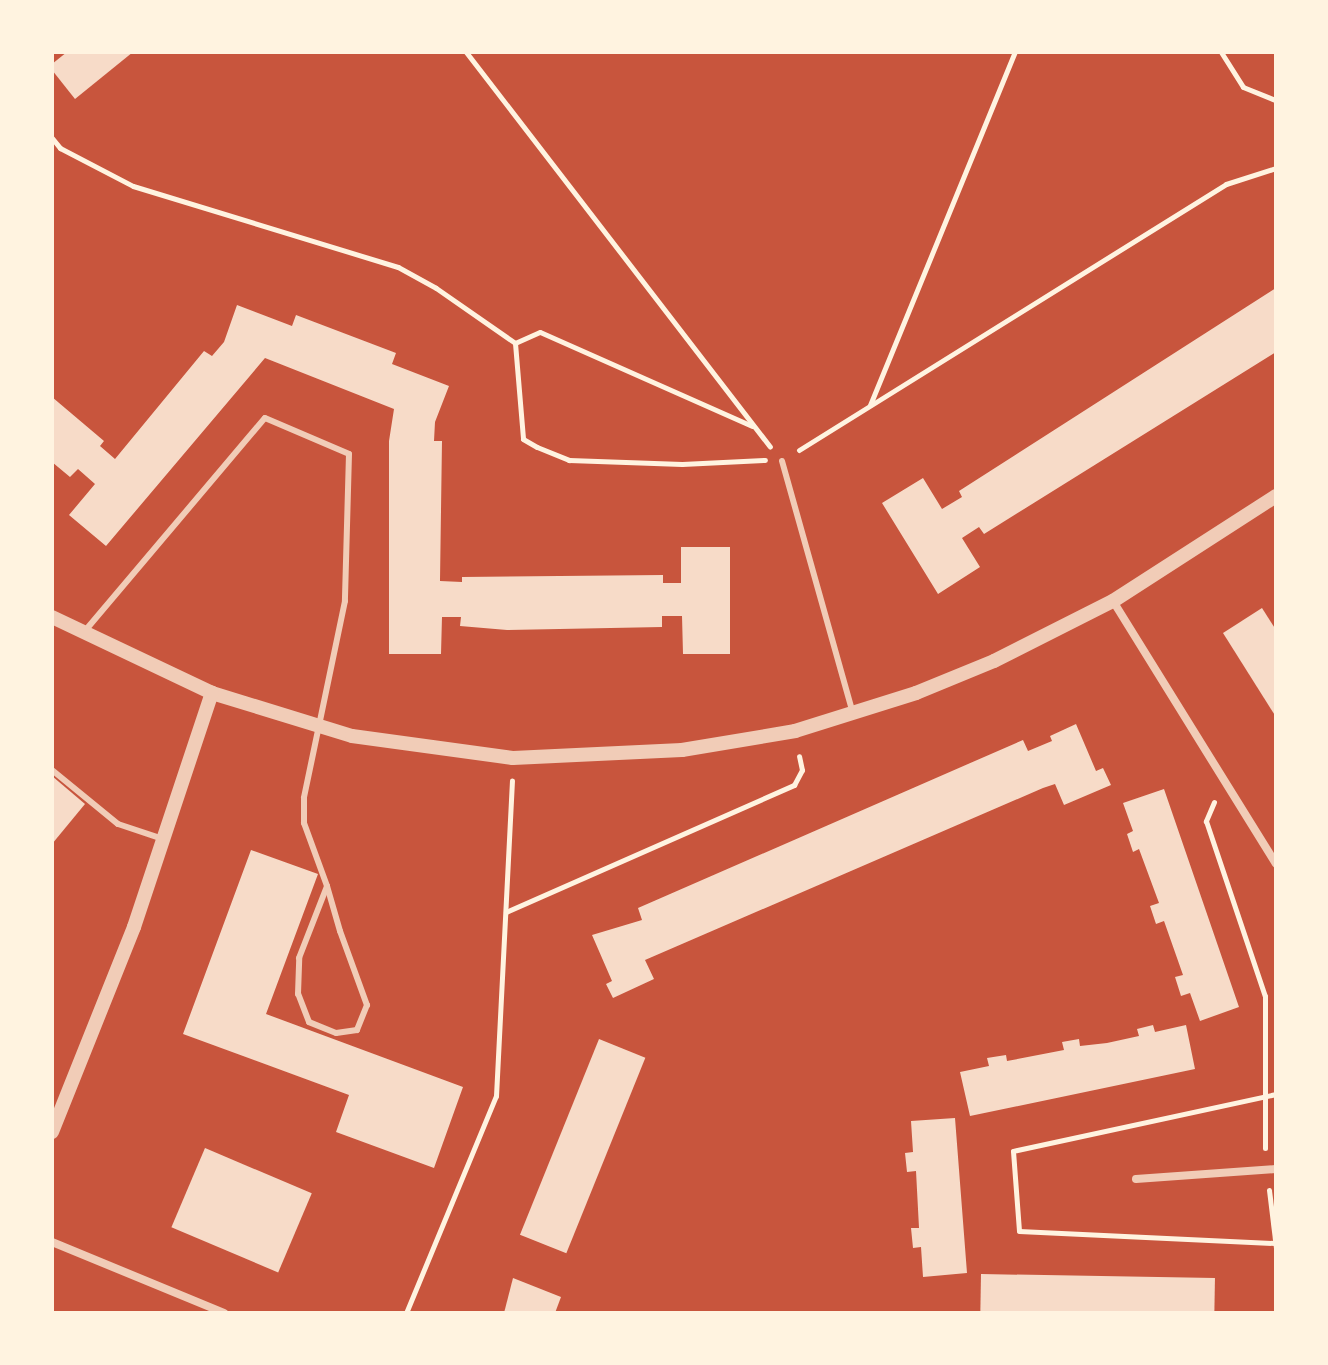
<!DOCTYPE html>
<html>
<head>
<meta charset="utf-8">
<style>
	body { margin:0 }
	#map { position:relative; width:1328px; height:1365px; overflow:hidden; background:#c8553d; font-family:"IBM Plex Serif",serif }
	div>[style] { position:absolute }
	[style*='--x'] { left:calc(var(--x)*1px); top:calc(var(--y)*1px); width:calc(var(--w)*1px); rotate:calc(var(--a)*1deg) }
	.building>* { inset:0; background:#f7dbc8; transform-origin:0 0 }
	.path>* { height:5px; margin:-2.5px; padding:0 2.5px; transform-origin:2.5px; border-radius:2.5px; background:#fff3e0 }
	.service>* { height:6px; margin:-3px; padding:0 3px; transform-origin:3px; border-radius:3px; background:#f1ccb7 }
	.minor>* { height:8px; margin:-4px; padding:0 4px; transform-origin:4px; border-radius:4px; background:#f1ccb7 }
	.tertiary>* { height:14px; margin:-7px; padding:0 7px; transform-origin:7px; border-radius:7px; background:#f1ccb7 }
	span { translate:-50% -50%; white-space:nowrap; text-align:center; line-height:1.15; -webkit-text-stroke:6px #fff3e0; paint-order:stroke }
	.frame { position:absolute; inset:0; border:54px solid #fff3e0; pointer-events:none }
</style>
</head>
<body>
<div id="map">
	<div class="building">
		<i style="clip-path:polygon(67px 52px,133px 52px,75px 99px,52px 70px,52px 64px)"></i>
		<i style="clip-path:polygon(1276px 288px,1276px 352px,984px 534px,979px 527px,962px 538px,980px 567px,938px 594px,882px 503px,923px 478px,942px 509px,962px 497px,959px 491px)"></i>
		<i style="clip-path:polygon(237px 305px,292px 326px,296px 315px,396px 353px,392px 364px,449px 386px,435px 422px,434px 441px,442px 441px,440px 581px,462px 582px,462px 577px,663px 575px,663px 583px,681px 583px,681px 547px,730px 547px,730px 654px,683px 654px,682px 616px,662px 616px,662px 627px,507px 630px,460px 626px,461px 617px,442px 617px,441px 654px,389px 654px,389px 441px,394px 409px,265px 358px,106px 546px,69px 515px,95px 484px,78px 469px,70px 477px,52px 462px,52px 397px,104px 441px,100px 446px,115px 459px,204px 351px,212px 356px,224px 342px)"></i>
		<i style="clip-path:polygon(1262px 608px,1276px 630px,1276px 717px,1223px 633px)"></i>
		<i style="clip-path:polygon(1076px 724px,1096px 771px,1103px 768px,1111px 785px,1064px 805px,1055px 784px,1043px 788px,645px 960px,654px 979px,613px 998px,606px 984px,612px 981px,592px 935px,642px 920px,638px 908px,1023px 740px,1028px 751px,1052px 741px,1050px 736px)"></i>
		<i style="clip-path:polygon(52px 776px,85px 804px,52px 844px)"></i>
		<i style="clip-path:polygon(1164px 789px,1239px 1007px,1200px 1021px,1190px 993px,1181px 996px,1175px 977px,1183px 975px,1164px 921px,1156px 924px,1150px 906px,1159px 903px,1139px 849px,1133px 852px,1127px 834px,1133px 831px,1123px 803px)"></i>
		<i style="clip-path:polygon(251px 850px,318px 874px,266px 1014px,463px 1087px,434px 1168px,336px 1132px,349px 1095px,183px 1034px)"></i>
		<i style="clip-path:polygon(1153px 1025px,1155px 1032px,1186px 1025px,1195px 1069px,970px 1116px,960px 1072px,989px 1066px,987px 1058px,1006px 1055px,1007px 1061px,1064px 1050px,1062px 1042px,1079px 1039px,1080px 1046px,1107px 1043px,1139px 1036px,1137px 1029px)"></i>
		<i style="left:599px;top:1039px;width:50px;height:211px;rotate:22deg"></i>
		<i style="clip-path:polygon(955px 1118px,967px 1273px,923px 1277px,921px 1247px,913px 1248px,911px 1228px,919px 1228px,916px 1171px,907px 1172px,905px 1153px,913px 1152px,911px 1121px)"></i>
		<i style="left:205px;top:1148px;width:116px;height:86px;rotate:23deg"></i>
		<i style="left:981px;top:1274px;width:234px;height:39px;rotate:1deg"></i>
		<i style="clip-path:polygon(513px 1278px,561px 1297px,555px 1313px,504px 1313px)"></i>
	</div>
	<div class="path">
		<i style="--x:466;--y:52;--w:498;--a:52.4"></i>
		<i style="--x:1221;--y:52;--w:41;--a:57.8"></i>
		<i style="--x:1243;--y:87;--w:35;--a:22"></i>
		<i style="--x:52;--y:138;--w:13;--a:51"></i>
		<i style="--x:60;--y:148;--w:82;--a:27.5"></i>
		<i style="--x:133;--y:186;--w:277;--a:17"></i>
		<i style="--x:398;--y:267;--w:43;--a:28.9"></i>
		<i style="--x:436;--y:288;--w:96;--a:34.8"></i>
		<i style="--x:515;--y:343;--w:96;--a:85.2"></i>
		<i style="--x:523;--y:439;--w:16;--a:30"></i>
		<i style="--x:537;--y:447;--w:35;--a:22"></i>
		<i style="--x:569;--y:460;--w:113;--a:2"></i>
		<i style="--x:682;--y:464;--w:83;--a:-2.8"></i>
		<i style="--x:515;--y:343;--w:27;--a:-24"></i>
		<i style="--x:540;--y:332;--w:232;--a:23.9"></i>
		<i style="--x:870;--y:405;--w:382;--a:-67.7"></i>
		<i style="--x:799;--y:450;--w:503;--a:-31.92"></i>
		<i style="--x:1226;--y:184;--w:52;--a:-17.7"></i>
		<i style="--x:1214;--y:802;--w:21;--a:113"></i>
		<i style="--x:1206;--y:821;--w:185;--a:71.4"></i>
		<i style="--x:1265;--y:996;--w:152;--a:90"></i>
		<i style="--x:506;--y:912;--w:315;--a:-23.8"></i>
		<i style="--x:794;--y:785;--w:17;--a:-62"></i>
		<i style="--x:802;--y:770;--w:14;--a:-102"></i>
		<i style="--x:1276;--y:1094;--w:269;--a:167.8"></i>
		<i style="--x:1013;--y:1151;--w:80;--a:85.7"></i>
		<i style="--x:1019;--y:1231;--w:257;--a:2.7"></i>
		<i style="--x:1269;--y:1190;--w:58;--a:83.1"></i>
		<i style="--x:406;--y:1313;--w:235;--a:-67.5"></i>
		<i style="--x:496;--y:1096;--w:316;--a:-87.1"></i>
	</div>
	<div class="service">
		<i style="--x:782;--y:461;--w:262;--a:74.3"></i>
		<i style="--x:84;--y:632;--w:280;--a:-49.8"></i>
		<i style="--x:265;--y:418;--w:91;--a:23.2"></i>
		<i style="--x:349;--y:454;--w:147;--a:91.6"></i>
		<i style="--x:345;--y:601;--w:201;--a:101.8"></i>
		<i style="--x:304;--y:798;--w:25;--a:90"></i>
		<i style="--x:304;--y:823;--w:67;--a:69.9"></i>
		<i style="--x:327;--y:886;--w:47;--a:73.9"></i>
		<i style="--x:340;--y:931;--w:79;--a:70"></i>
		<i style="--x:367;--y:1005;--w:27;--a:112"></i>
		<i style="--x:357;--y:1030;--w:21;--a:172"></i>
		<i style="--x:336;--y:1033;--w:29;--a:-158"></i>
		<i style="--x:309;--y:1022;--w:30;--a:-111"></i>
		<i style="--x:298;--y:994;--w:36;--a:-88"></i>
		<i style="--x:299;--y:958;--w:77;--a:-68.7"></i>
		<i style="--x:52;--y:770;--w:85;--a:39.3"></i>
		<i style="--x:118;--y:824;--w:47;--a:18.4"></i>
	</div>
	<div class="minor">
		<i style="--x:1113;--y:601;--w:309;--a:58.2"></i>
		<i style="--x:1136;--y:1179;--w:140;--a:-4.1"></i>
		<i style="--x:52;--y:1242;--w:186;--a:22.4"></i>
	</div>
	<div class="tertiary">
		<i style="--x:52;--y:617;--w:177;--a:25.4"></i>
		<i style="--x:212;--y:693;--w:146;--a:17.1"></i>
		<i style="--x:352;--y:736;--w:162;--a:7.8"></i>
		<i style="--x:513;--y:758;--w:169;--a:-2.7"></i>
		<i style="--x:682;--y:750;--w:115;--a:-9.5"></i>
		<i style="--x:795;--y:731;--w:127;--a:-17.4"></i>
		<i style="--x:916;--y:693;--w:84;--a:-22.3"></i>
		<i style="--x:994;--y:661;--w:133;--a:-26.8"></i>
		<i style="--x:1113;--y:601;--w:194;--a:-32.8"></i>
		<i style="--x:52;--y:1132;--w:221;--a:-68.2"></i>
		<i style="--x:134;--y:927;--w:247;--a:-71.6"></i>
	</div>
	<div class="frame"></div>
</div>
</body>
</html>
